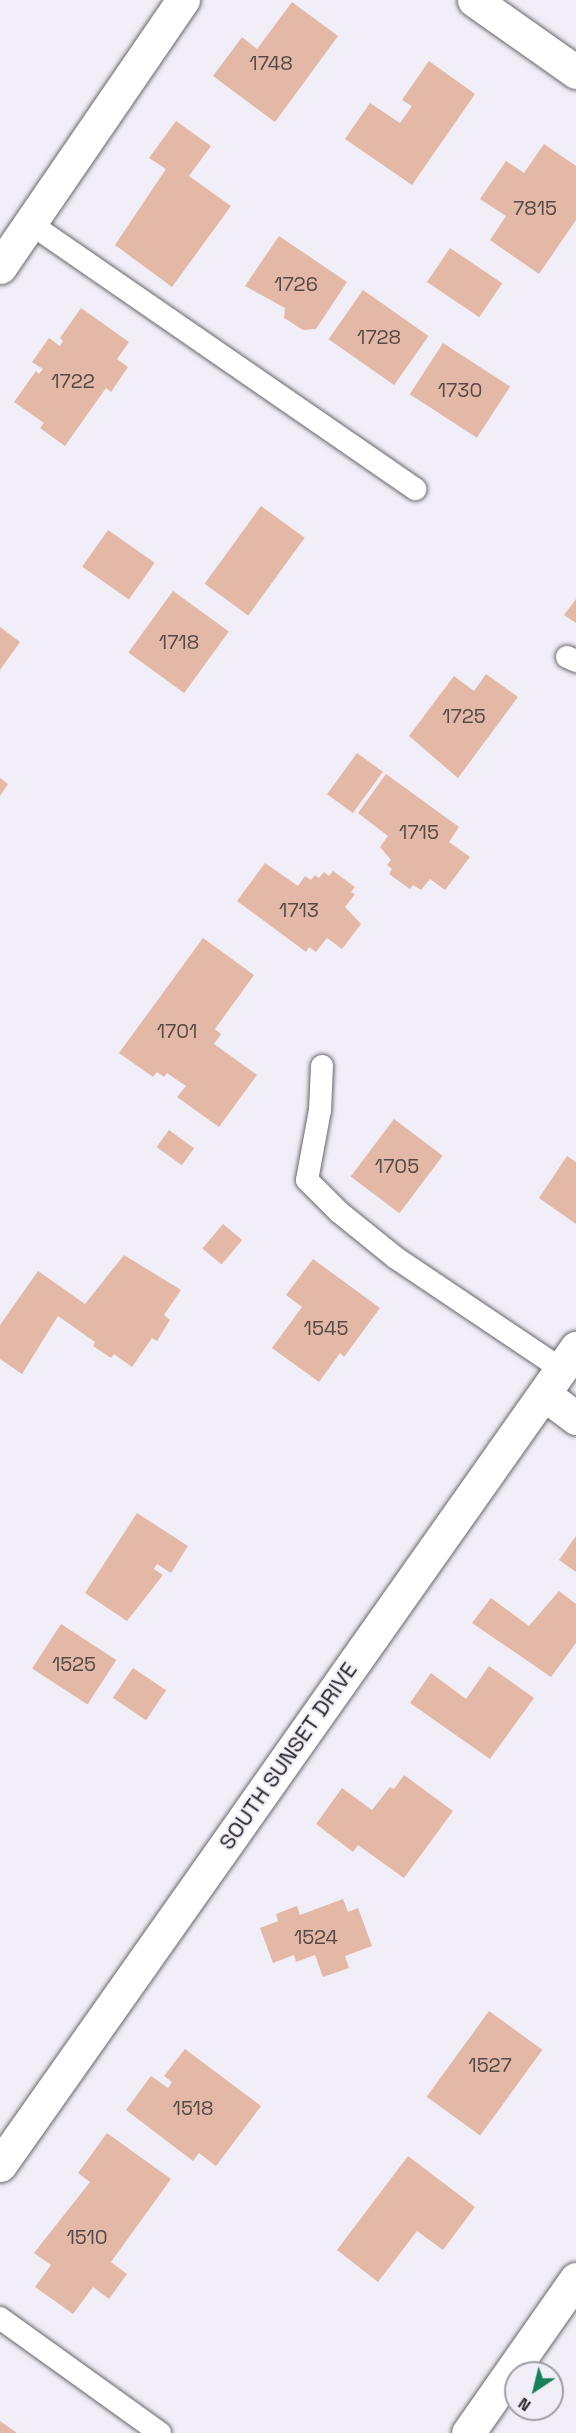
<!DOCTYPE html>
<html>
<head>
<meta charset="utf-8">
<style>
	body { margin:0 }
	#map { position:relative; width:576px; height:2433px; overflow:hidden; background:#f1eef7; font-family:"Space Grotesk",sans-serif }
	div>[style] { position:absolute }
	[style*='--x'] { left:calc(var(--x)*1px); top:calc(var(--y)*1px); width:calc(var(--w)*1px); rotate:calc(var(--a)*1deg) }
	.building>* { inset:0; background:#e3b8a6; transform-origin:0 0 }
	.roads { filter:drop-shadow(0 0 2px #69666d) drop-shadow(0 0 2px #69666d) }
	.lane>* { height:22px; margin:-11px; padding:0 11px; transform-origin:11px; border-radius:11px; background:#fff }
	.street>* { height:33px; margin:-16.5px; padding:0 16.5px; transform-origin:16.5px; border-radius:16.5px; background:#fff }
	.secondary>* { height:33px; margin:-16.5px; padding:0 16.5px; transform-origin:16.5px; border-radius:16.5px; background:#fff }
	span { translate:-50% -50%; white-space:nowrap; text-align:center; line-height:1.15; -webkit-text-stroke:4.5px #f1eef7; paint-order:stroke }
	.number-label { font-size:20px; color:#564a48 }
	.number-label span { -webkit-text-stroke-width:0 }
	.street-label { font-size:22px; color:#272629 }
	.north { position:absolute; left:504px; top:2361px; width:60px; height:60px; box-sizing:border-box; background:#f1eef7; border:2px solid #a09ea5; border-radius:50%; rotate:215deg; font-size:16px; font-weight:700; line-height:24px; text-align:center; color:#272629 }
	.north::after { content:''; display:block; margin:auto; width:21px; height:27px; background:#177f5a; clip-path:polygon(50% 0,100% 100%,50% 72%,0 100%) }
</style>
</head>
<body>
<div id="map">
	<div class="building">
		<i style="clip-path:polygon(292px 2px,338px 36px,275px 122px,213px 76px,242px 37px,257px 49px)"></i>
		<i style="clip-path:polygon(429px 61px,475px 94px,412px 185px,345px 139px,370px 103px,400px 123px,412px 106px,402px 100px)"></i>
		<i style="clip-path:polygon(176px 121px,211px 146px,189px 176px,231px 206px,172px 287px,115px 245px,166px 169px,149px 158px)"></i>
		<i style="clip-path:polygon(544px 144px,576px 166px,576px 220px,539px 274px,490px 240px,506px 216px,480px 199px,506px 161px,524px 173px)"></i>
		<i style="clip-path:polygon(279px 236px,347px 282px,316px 329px,303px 330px,284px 318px,285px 308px,245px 286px)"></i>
		<i style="left:450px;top:248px;width:63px;height:41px;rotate:34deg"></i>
		<i style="left:363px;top:290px;width:80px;height:60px;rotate:35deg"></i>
		<i style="clip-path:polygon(81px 308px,129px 342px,117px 359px,128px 367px,111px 392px,106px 388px,65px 446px,40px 428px,44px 423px,14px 402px,36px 371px,39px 374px,43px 369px,32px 362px,49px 338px,60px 346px,63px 341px,60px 338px)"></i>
		<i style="left:443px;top:343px;width:80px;height:61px;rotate:33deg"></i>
		<i style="left:261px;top:506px;width:54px;height:96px;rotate:36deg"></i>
		<i style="left:108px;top:530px;width:57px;height:45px;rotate:35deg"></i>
		<i style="left:173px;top:591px;width:69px;height:76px;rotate:36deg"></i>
		<i style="clip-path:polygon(576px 599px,576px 623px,564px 615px)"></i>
		<i style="clip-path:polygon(0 627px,20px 642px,0 670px)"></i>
		<i style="clip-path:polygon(486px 674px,518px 697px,458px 778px,409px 736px,454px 676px,474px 691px)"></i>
		<i style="left:357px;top:753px;width:32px;height:51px;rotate:36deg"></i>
		<i style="clip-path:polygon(386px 774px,459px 827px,449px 842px,470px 857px,445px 890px,430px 879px,421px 890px,413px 885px,410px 889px,389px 874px,392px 869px,387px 865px,391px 860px,380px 847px,388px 836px,358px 813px)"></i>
		<i style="clip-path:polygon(0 778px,8px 784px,0 796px)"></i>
		<i style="clip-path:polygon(265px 863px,298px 886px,305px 876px,311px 880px,315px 875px,319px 878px,324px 872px,329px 876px,333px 871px,355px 887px,351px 892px,355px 894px,345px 907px,361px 924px,342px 949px,327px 938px,316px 952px,309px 947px,306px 952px,237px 901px)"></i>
		<i style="clip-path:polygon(203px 938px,254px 975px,215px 1029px,221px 1034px,214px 1044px,257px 1075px,219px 1127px,177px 1097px,186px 1086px,167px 1073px,164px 1077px,157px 1072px,153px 1077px,119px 1053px)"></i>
		<i style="left:394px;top:1119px;width:61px;height:72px;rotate:37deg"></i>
		<i style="left:169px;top:1130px;width:31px;height:21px;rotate:36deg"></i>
		<i style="clip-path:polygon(567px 1156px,576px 1162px,576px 1224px,539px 1198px)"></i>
		<i style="left:223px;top:1224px;width:25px;height:32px;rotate:40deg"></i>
		<i style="clip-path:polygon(124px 1255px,181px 1290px,164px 1315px,170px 1320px,157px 1341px,152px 1338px,132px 1367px,114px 1354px,111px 1358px,93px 1346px,95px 1342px,58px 1316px,22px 1374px,0 1359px,0 1325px,38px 1271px,85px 1304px)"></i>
		<i style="clip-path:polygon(313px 1259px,380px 1308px,344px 1357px,340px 1353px,319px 1382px,272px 1348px,302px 1307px,286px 1295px)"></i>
		<i style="clip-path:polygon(137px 1513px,188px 1546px,171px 1573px,157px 1564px,154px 1569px,163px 1575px,127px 1621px,85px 1593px)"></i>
		<i style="clip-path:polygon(576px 1536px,576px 1572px,559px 1560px)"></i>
		<i style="clip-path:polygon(559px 1591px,576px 1604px,576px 1643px,551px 1677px,472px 1623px,491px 1598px,529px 1626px)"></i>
		<i style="left:61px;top:1624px;width:66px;height:53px;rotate:33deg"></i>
		<i style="clip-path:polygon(489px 1666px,534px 1698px,490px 1759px,410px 1703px,431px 1673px,466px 1699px)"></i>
		<i style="left:133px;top:1668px;width:40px;height:36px;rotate:34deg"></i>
		<i style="clip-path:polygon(404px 1775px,453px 1811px,404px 1878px,358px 1845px,353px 1852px,316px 1824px,342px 1788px,372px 1810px,390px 1787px,394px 1789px)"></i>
		<i style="clip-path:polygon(343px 1899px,348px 1912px,358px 1908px,372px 1946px,345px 1956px,349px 1968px,323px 1977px,315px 1955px,296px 1962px,294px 1955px,273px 1963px,260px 1928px,278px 1921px,276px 1914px,297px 1906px,300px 1915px)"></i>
		<i style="left:489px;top:2011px;width:66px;height:106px;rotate:36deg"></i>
		<i style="clip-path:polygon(185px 2049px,261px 2106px,216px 2166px,199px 2153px,193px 2161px,126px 2110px,151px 2076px,168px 2088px,172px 2082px,164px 2076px)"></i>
		<i style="clip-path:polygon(107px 2133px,171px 2179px,111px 2262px,127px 2274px,109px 2299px,93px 2287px,73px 2314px,35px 2287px,51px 2265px,34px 2253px,90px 2182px,78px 2173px)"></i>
		<i style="clip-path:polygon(408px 2156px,475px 2207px,443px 2250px,417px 2231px,378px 2282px,337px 2250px)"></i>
		<i style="clip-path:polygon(0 2421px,17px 2433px,0 2433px)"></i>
	</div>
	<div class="roads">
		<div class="lane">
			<i style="--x:31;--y:224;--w:467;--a:34.6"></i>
			<i style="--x:567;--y:657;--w:10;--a:24"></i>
			<i style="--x:322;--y:1066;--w:44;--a:92.6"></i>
			<i style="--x:320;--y:1110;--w:71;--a:100.5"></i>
			<i style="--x:307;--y:1180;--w:45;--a:45"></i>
			<i style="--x:339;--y:1212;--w:73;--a:38.9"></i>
			<i style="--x:396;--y:1258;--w:199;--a:33.9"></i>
			<i style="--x:0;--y:2318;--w:197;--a:35.7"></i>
		</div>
		<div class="street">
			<i style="--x:0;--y:267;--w:324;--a:-55.6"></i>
			<i style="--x:544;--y:1394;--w:40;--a:37"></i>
			<i style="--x:0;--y:2165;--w:1000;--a:-54.82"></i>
			<i style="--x:468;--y:2433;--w:188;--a:-55"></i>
		</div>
		<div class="secondary">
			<i style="--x:474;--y:0;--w:125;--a:35.2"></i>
		</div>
	</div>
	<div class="number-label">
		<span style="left:271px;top:63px">1748</span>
		<span style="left:535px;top:208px">7815</span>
		<span style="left:296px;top:284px">1726</span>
		<span style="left:379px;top:337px">1728</span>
		<span style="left:73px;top:381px">1722</span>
		<span style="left:460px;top:390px">1730</span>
		<span style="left:179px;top:642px">1718</span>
		<span style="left:464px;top:716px">1725</span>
		<span style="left:419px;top:832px">1715</span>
		<span style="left:299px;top:910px">1713</span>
		<span style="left:177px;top:1031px">1701</span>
		<span style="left:397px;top:1166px">1705</span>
		<span style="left:326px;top:1328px">1545</span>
		<span style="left:74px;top:1664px">1525</span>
		<span style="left:316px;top:1937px">1524</span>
		<span style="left:490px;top:2065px">1527</span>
		<span style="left:193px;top:2108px">1518</span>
		<span style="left:87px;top:2237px">1510</span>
	</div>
	<div class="street-label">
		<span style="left:288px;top:1756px;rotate:-55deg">SOUTH SUNSET DRIVE</span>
	</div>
	<div class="north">N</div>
</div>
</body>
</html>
